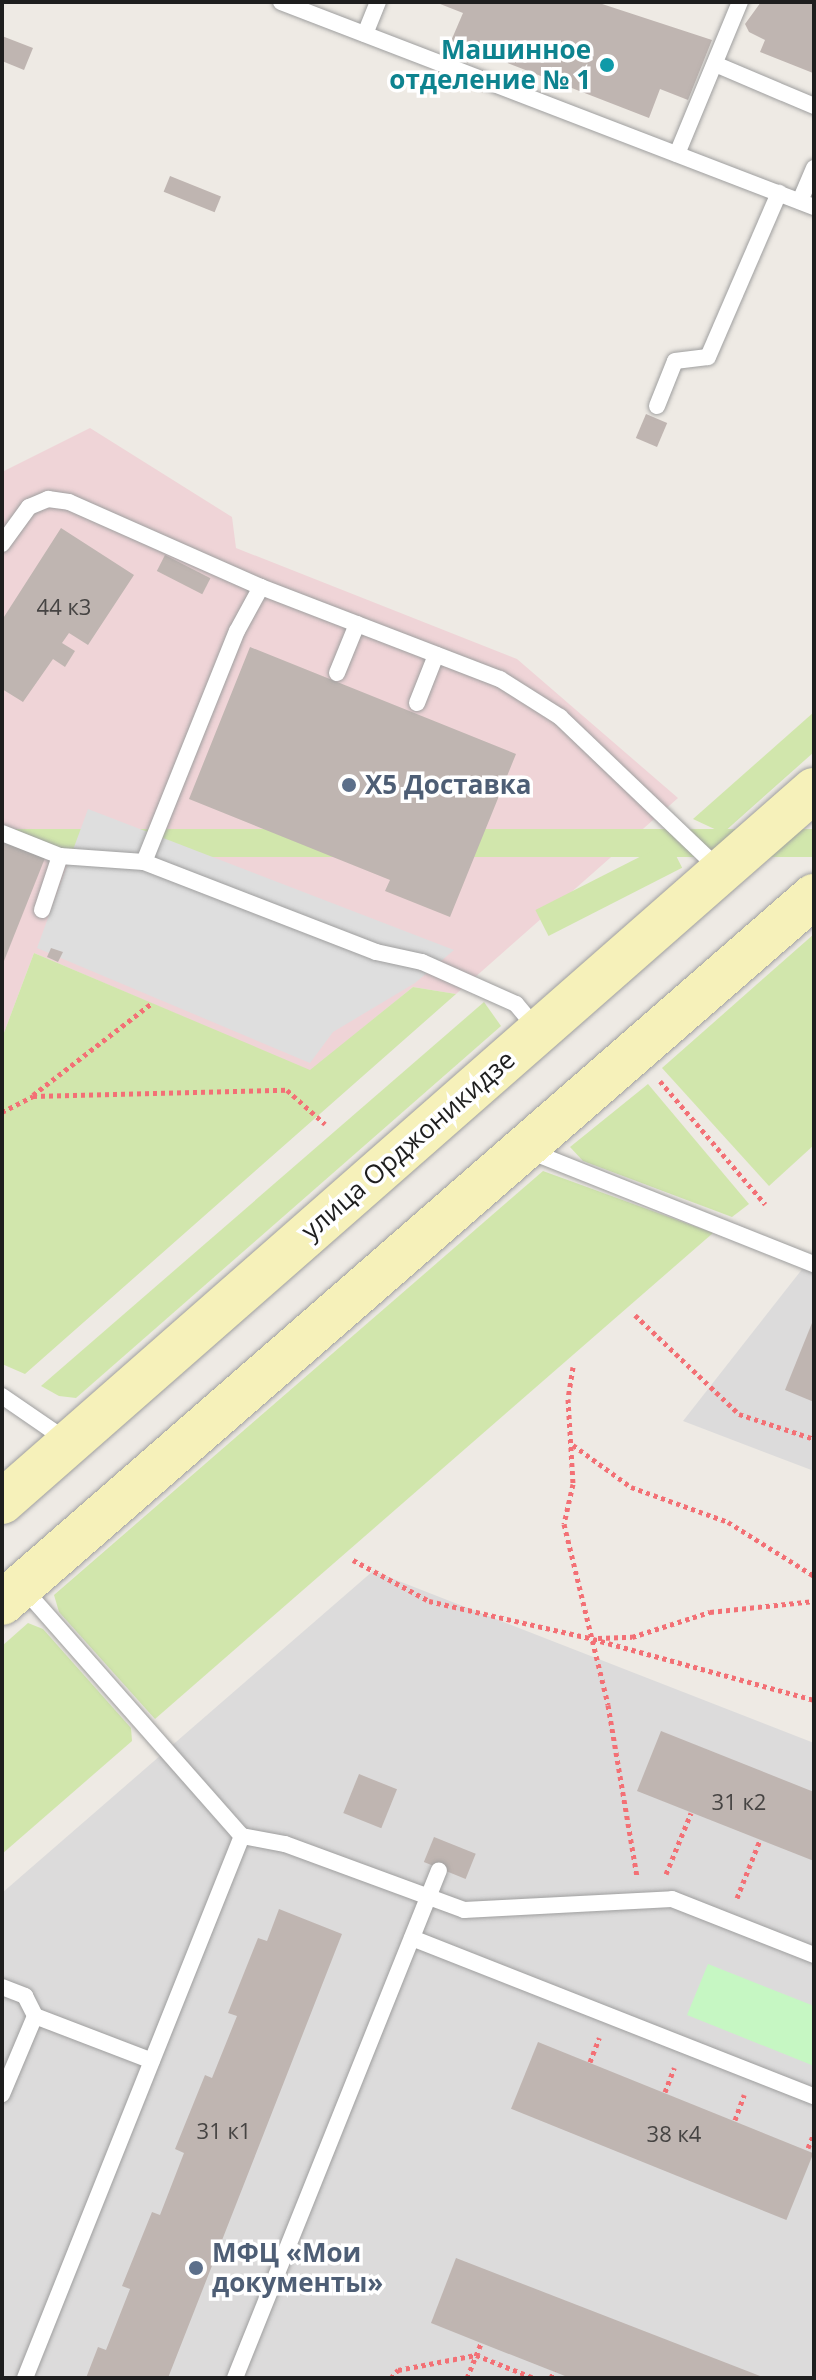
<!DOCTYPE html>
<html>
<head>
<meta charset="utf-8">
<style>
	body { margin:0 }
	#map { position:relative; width:816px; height:2380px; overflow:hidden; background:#eeeae4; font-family:"Open Sans",sans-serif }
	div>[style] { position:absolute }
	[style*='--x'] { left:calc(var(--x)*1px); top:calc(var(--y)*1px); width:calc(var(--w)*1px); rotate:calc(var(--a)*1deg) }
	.residential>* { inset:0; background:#dcdbdb }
	.commercial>* { inset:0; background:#efd4d7 }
	.grass>* { inset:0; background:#d1e6ac; transform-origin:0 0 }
	.park>* { inset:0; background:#c6f7c3 }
	.parking>* { inset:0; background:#dedede }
	.building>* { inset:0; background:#bfb5b1; transform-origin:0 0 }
	.path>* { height:5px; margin-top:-2.5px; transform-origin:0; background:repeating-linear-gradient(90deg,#f37075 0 4px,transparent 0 8px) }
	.roads { filter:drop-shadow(0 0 2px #9f9f9f) drop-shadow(0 0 2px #9f9f9f) }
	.lane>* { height:16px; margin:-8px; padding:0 8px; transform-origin:8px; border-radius:8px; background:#fff }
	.secondary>* { height:44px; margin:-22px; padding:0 22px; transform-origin:22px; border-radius:22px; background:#f6f1ba }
	.dots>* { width:22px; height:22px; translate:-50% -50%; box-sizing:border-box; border:4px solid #fff; border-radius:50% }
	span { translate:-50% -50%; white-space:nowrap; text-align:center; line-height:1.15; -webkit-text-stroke:7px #fff; paint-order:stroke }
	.number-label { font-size:22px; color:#464443 }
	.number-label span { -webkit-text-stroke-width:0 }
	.culture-label { font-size:26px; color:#0d838f; font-weight:700 }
	.right { translate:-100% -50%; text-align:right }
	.service-label { font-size:26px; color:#4e5e75; font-weight:700 }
	.left { translate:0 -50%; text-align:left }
	.street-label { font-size:26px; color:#1e1e1e }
	.frame { position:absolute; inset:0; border:4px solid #1e1e1e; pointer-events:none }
</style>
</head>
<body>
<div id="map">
	<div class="residential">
		<i style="clip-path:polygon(814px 1254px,814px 1471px,683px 1421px)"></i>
		<i style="clip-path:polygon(373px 1571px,814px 1743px,814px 2378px,2px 2378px,2px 1893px)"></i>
	</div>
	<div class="commercial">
		<i style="clip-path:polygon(90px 428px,232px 517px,236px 548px,517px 659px,678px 798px,456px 994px,413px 987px,310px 1071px,34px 953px,2px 1038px,2px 472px)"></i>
	</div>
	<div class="grass">
		<i style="clip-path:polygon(814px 712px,814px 752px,723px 833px,693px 819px)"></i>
		<i style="left:814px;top:829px;width:28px;height:1079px;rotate:90deg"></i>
		<i style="left:669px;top:842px;width:29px;height:150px;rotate:63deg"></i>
		<i style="clip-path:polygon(814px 934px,814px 1145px,769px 1186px,662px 1068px)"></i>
		<i style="clip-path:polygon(34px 953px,310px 1070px,413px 987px,456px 994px,25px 1374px,2px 1364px,2px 1038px)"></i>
		<i style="clip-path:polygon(484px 1002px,501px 1026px,76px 1398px,59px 1396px,41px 1386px)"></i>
		<i style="clip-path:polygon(648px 1084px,749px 1204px,732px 1217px,583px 1161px,570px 1147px)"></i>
		<i style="clip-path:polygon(543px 1171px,713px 1233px,155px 1719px,59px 1612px,54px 1595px)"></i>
		<i style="clip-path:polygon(28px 1623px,43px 1629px,131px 1728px,132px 1741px,2px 1854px,2px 1646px)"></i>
	</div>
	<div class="park">
		<i style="clip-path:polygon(708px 1964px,814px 2006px,814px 2066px,687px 2015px)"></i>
	</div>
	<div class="parking">
		<i style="clip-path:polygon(88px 809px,454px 950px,415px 983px,333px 1032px,310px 1063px,37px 948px)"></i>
	</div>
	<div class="building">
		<i style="clip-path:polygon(435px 2px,596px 2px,712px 40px,688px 100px,660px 89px,649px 118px,451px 41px,463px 13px)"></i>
		<i style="clip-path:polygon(761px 2px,814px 2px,813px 73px,760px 52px,765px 40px,749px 32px,745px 24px)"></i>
		<i style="clip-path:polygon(2px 36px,33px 48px,24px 70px,2px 61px)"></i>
		<i style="left:170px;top:176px;width:55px;height:17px;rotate:22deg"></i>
		<i style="left:646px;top:414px;width:23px;height:26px;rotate:23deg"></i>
		<i style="clip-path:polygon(61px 528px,134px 575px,88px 645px,69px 633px,62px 643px,75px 651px,65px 667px,53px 659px,23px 702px,2px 689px,2px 620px)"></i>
		<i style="left:165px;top:555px;width:51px;height:18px;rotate:27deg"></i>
		<i style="clip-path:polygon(250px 647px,516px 754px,450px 917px,385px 891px,390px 880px,189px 799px)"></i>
		<i style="clip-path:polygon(2px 841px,45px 858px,2px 966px)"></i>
		<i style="clip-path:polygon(51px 948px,63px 952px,58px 962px,47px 957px)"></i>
		<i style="clip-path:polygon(814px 1318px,814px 1402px,785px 1390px)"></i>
		<i style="clip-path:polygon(661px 1731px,814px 1792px,814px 1861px,637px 1791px)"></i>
		<i style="left:359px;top:1774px;width:41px;height:42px;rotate:22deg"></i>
		<i style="left:434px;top:1837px;width:45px;height:27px;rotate:22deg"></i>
		<i style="clip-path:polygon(279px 1909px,342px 1934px,168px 2378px,86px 2378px,98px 2347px,106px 2350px,130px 2289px,122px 2286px,152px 2212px,160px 2215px,184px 2153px,175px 2149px,205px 2075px,212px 2078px,237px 2016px,228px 2013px,258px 1938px,267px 1941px)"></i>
		<i style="left:538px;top:2042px;width:297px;height:72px;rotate:22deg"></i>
		<i style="clip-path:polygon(456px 2258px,765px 2378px,570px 2378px,481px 2343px,431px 2323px)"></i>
	</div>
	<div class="path">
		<i style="--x:660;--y:1081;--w:162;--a:49.5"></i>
		<i style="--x:33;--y:1095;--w:150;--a:-37.7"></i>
		<i style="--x:2;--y:1112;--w:35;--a:-27"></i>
		<i style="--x:33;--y:1096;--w:254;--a:-1.4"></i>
		<i style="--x:287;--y:1090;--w:51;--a:41.8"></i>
		<i style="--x:635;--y:1315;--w:144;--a:43.6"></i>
		<i style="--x:739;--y:1414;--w:79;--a:18.4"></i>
		<i style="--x:573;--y:1367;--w:32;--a:99"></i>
		<i style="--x:568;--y:1399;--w:85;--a:86.6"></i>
		<i style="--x:573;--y:1484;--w:41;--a:102.7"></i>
		<i style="--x:564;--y:1524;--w:186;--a:76.3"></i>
		<i style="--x:608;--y:1705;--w:173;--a:80.4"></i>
		<i style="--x:573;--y:1445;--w:72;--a:35.9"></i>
		<i style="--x:631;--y:1487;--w:103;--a:19.8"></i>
		<i style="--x:728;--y:1522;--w:102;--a:32.1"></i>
		<i style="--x:353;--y:1560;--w:86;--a:28.3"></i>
		<i style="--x:429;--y:1601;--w:168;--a:13"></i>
		<i style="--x:593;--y:1639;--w:229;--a:15.4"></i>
		<i style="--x:598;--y:1638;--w:34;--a:-2"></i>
		<i style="--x:632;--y:1637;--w:82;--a:-17.8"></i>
		<i style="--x:710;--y:1612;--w:105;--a:-6"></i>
		<i style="--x:666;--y:1874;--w:66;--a:-67.7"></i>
		<i style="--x:737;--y:1898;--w:62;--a:-68.4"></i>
		<i style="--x:590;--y:2062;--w:26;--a:-69"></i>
		<i style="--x:665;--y:2092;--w:26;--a:-69"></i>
		<i style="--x:735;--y:2120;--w:27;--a:-70"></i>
		<i style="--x:808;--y:2148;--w:16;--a:-68"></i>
		<i style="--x:391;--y:2378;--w:11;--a:-49"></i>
		<i style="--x:398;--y:2370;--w:79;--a:-10.9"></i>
		<i style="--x:476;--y:2355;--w:62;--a:21.6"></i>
		<i style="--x:467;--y:2378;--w:38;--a:-68"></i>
		<i style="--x:551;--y:2378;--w:8;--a:-67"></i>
	</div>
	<div class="roads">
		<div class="lane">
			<i style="--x:281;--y:2;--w:571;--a:21.04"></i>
			<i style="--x:365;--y:34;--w:35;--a:-68"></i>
			<i style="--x:715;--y:64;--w:108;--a:23"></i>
			<i style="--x:677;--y:154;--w:165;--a:-67.5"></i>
			<i style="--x:800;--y:201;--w:36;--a:-67"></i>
			<i style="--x:657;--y:406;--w:48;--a:-68.2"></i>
			<i style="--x:675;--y:361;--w:33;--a:-7"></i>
			<i style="--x:708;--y:357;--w:179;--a:-66.6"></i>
			<i style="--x:2;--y:544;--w:46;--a:-53.9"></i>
			<i style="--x:29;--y:507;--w:21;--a:-23"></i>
			<i style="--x:48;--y:499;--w:21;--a:8"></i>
			<i style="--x:69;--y:502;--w:210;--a:23.9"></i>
			<i style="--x:337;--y:673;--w:53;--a:-67.8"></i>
			<i style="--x:417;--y:703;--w:52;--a:-68.4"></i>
			<i style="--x:2;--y:833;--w:62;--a:21.6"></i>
			<i style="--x:60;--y:856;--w:84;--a:4.1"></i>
			<i style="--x:144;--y:862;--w:249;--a:21.2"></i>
			<i style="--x:376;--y:952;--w:47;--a:12.3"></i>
			<i style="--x:422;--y:962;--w:103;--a:24.1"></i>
			<i style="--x:516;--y:1004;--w:33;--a:50"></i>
			<i style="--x:144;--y:862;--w:249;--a:-68.1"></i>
			<i style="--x:237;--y:631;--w:50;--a:-61.4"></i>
			<i style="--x:261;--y:587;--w:256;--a:21.1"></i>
			<i style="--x:500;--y:679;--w:71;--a:32.3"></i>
			<i style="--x:560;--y:717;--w:223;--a:43.7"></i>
			<i style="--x:42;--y:910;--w:57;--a:-71.6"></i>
			<i style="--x:527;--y:1150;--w:309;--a:21.7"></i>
			<i style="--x:2;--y:1396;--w:81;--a:34.5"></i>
			<i style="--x:24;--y:1589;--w:329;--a:48.6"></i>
			<i style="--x:242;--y:1836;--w:44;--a:10.5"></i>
			<i style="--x:285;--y:1844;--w:191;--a:20.2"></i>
			<i style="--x:464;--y:1910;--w:208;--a:-3"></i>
			<i style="--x:672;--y:1899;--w:153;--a:21.5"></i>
			<i style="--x:412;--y:1938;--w:432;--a:21.5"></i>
			<i style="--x:2;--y:1987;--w:25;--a:21"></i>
			<i style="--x:25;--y:1996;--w:22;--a:63"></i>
			<i style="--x:35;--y:2016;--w:85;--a:112.9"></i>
			<i style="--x:35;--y:2016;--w:125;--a:21"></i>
			<i style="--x:25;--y:2378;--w:584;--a:-68.18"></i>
			<i style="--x:235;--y:2378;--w:547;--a:-68.12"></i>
		</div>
		<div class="secondary">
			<i style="--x:2;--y:1502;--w:1080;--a:-41.25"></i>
			<i style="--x:2;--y:1603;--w:1077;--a:-41.05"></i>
		</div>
	</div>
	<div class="dots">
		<i style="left:607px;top:65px;background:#0f9aa8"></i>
		<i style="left:349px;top:785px;background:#5c6f8a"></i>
		<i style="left:196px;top:2268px;background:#5c6f8a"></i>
	</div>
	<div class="number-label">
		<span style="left:64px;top:607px">44 к3</span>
		<span style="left:739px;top:1802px">31 к2</span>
		<span style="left:224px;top:2131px">31 к1</span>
		<span style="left:674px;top:2134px">38 к4</span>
	</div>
	<div class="culture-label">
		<span class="right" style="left:591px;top:65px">Машинное<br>отделение № 1</span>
	</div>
	<div class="service-label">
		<span class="left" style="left:365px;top:785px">X5 Доставка</span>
		<span class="left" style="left:212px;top:2268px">МФЦ «Мои<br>документы»</span>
	</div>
	<div class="street-label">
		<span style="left:408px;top:1145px;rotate:-41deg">улица Орджоникидзе</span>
	</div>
	<div class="frame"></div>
</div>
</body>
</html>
